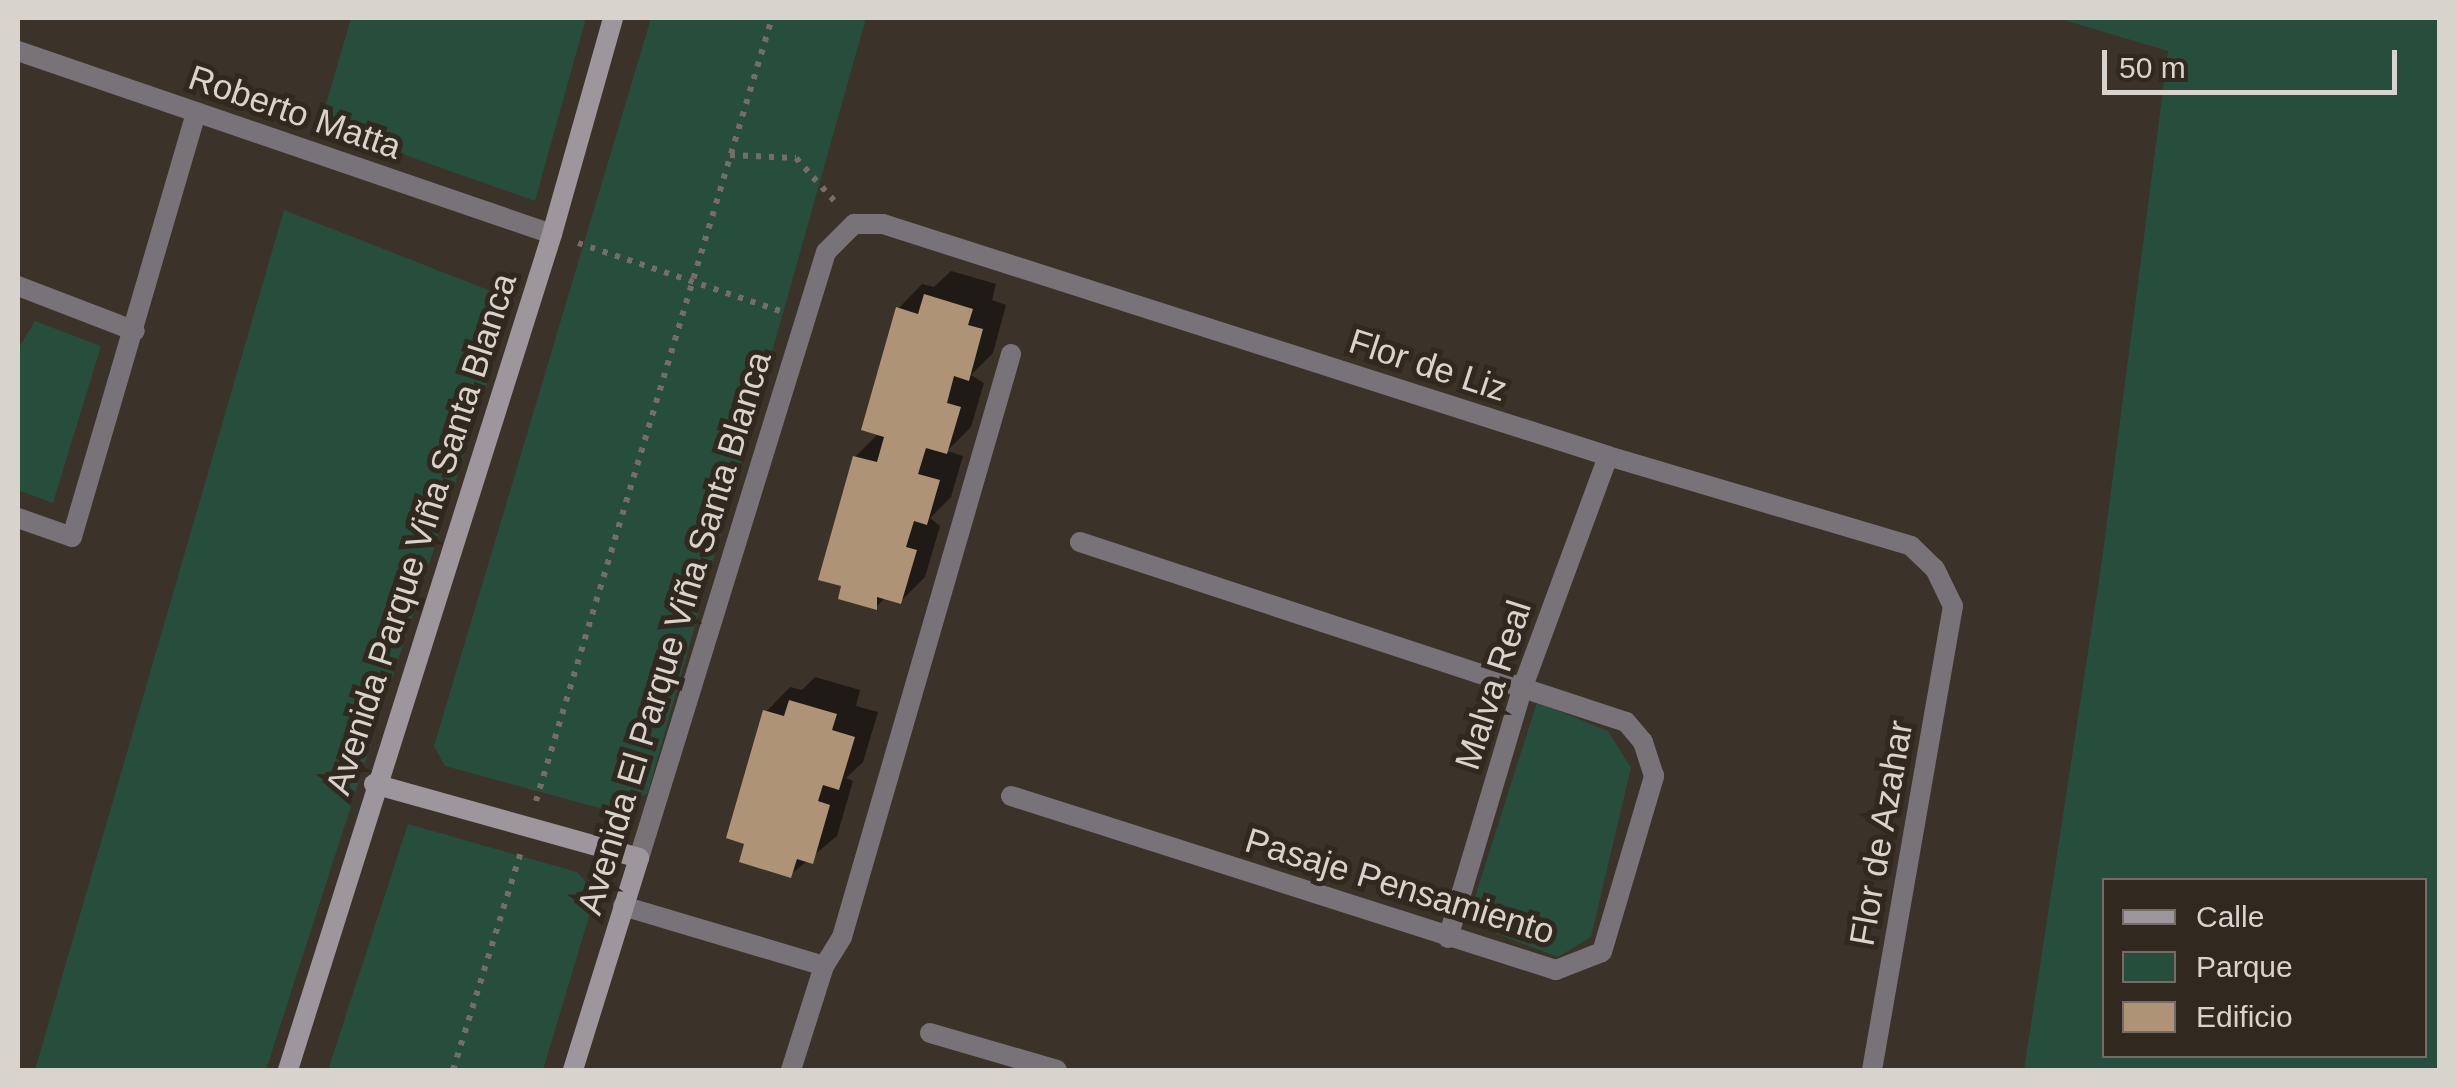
<!DOCTYPE html>
<html>
<head>
<meta charset="utf-8">
<style>
	body { margin:0 }
	#map { position:relative; width:2457px; height:1088px; overflow:hidden; background:#3b3229; font-family:Arial,sans-serif }
	div>[style] { position:absolute }
	[style*='--x'] { left:calc(var(--x)*1px); top:calc(var(--y)*1px); width:calc(var(--w)*1px); rotate:calc(var(--a)*1deg) }
	.green>* { inset:0; background:#274d3d }
	.shadow>* { inset:0; background:#0007 }
	.building>* { inset:0; background:#af9376 }
	.path>* { height:6px; margin-top:-3px; transform-origin:0; background:repeating-linear-gradient(90deg,#766e66 0 5px,transparent 0 13px) }
	.lane>* { height:20px; margin:-10px; padding:0 10px; transform-origin:10px; border-radius:10px; background:#787378 }
	.street>* { height:20px; margin:-10px; padding:0 10px; transform-origin:10px; border-radius:10px; background:#787378 }
	.secondary>* { height:20px; margin:-10px; padding:0 10px; transform-origin:10px; border-radius:10px; background:#9d969d }
	span { translate:-50% -50%; white-space:nowrap; text-align:center; line-height:1.15; -webkit-text-stroke:10px #31281f; paint-order:stroke }
	.street-label { font-size:35px; color:#d9d3ce }
	.frame { position:absolute; inset:0; border:20px solid #d9d3ce; pointer-events:none }
	.legend { position:absolute; left:2102px; top:878px; width:325px; height:180px; box-sizing:border-box; background:#31281f; border:2px solid #746c65; margin:0; padding:12px 18px; list-style:none; font-size:30px; color:#d9d3ce }
	.legend li { display:flex; align-items:center; gap:20px; height:50px }
	.legend b { width:50px; border:2px solid #746c65 }
	.scale { position:absolute; left:2102px; top:50px; width:295px; height:45px; box-sizing:border-box; border:5px solid #d9d3ce; border-top:0; padding-left:12px; font-size:30px; line-height:35px; white-space:nowrap; color:#d9d3ce; -webkit-text-stroke:8px #31281f; paint-order:stroke }
</style>
</head>
<body>
<div id="map">
	<div class="green">
		<i style="clip-path:polygon(351px 18px,586px 18px,535px 201px,320px 125px)"></i>
		<i style="clip-path:polygon(651px 18px,866px 18px,648px 793px,614px 812px,445px 766px,434px 746px)"></i>
		<i style="clip-path:polygon(evenodd,2057px 18px,2439px 18px,2439px 1070px,2024px 1070px,2102px 560px,2168px 51px,2057px 18px,2104px 880px,2424px 880px,2424px 1056px,2104px 1056px,2104px 880px)"></i>
		<i style="clip-path:polygon(284px 210px,514px 300px,266px 1070px,35px 1070px)"></i>
		<i style="clip-path:polygon(35px 321px,101px 346px,53px 503px,18px 490px,18px 349px)"></i>
		<i style="clip-path:polygon(1537px 702px,1608px 731px,1631px 768px,1591px 937px,1558px 957px,1467px 922px)"></i>
		<i style="clip-path:polygon(408px 824px,577px 872px,596px 893px,543px 1070px,328px 1070px)"></i>
	</div>
	<div class="shadow">
		<i style="clip-path:polygon(951px 271px,996px 284px,992px 300px,1006px 305px,993px 353px,971px 375px,984px 383px,971px 427px,947px 451px,963px 456px,951px 497px,930px 518px,940px 526px,925px 577px,901px 601px,886px 597px,876px 607px,855px 457px,879px 433px,898px 309px,922px 284px,934px 287px)"></i>
		<i style="clip-path:polygon(815px 677px,860px 690px,856px 706px,878px 712px,863px 762px,846px 778px,853px 781px,837px 836px,790px 875px,766px 712px,790px 687px,802px 690px)"></i>
	</div>
	<div class="building">
		<i style="clip-path:polygon(924px 294px,973px 309px,968px 325px,983px 329px,969px 381px,954px 376px,947px 403px,961px 407px,947px 454px,926px 448px,918px 474px,940px 480px,927px 525px,914px 521px,906px 547px,917px 550px,901px 604px,877px 597px,877px 610px,838px 599px,841px 586px,818px 580px,853px 456px,877px 462px,884px 437px,861px 430px,896px 307px,918px 314px)"></i>
		<i style="clip-path:polygon(789px 700px,837px 714px,832px 730px,855px 737px,839px 790px,823px 785px,818px 801px,830px 805px,813px 864px,797px 859px,791px 878px,739px 862px,744px 844px,726px 838px,763px 710px,784px 716px)"></i>
	</div>
	<div class="path">
		<i style="--x:730;--y:155;--w:66;--a:2.6"></i>
		<i style="--x:796;--y:158;--w:63;--a:48.2"></i>
		<i style="--x:578;--y:243;--w:213;--a:18.6"></i>
		<i style="--x:536;--y:801;--w:818;--a:-73.23"></i>
		<i style="--x:453;--y:1070;--w:228;--a:-72.7"></i>
	</div>
	<div class="lane">
		<i style="--x:623;--y:906;--w:210;--a:16.6"></i>
		<i style="--x:824;--y:966;--w:34;--a:-58"></i>
		<i style="--x:842;--y:937;--w:607;--a:-73.83"></i>
		<i style="--x:791;--y:1070;--w:109;--a:-72.4"></i>
	</div>
	<div class="street">
		<i style="--x:18;--y:51;--w:564;--a:18.92"></i>
		<i style="--x:18;--y:286;--w:125;--a:21"></i>
		<i style="--x:18;--y:518;--w:57;--a:19.4"></i>
		<i style="--x:72;--y:537;--w:442;--a:-73.7"></i>
		<i style="--x:1011;--y:796;--w:572;--a:17.71"></i>
		<i style="--x:1556;--y:970;--w:49;--a:-21.4"></i>
		<i style="--x:1602;--y:952;--w:184;--a:-73.5"></i>
		<i style="--x:1654;--y:776;--w:36;--a:-108"></i>
		<i style="--x:1643;--y:742;--w:26;--a:-130"></i>
		<i style="--x:1626;--y:722;--w:575;--a:-161.75"></i>
		<i style="--x:639;--y:858;--w:634;--a:-72.85"></i>
		<i style="--x:826;--y:252;--w:40;--a:-45"></i>
		<i style="--x:854;--y:224;--w:29;--a:0"></i>
		<i style="--x:883;--y:224;--w:761;--a:17.74"></i>
		<i style="--x:1608;--y:456;--w:316;--a:16.5"></i>
		<i style="--x:1911;--y:546;--w:33;--a:44"></i>
		<i style="--x:1935;--y:569;--w:41;--a:64.1"></i>
		<i style="--x:1953;--y:606;--w:471;--a:99.9"></i>
		<i style="--x:1448;--y:938;--w:260;--a:-73.4"></i>
		<i style="--x:1522;--y:689;--w:248;--a:-69.7"></i>
		<i style="--x:930;--y:1033;--w:132;--a:16.2"></i>
	</div>
	<div class="secondary">
		<i style="--x:374;--y:784;--w:275;--a:15.6"></i>
		<i style="--x:639;--y:858;--w:222;--a:107.3"></i>
		<i style="--x:288;--y:1070;--w:877;--a:-72.47"></i>
		<i style="--x:552;--y:234;--w:224;--a:-74.2"></i>
	</div>
	<div class="street-label">
		<span style="left:295px;top:112px;rotate:19deg">Roberto Matta</span>
		<span style="left:1428px;top:365px;rotate:18deg">Flor de Liz</span>
		<span style="left:421px;top:534px;rotate:-72deg">Avenida Parque Viña Santa Blanca</span>
		<span style="left:674px;top:633px;rotate:-73deg">Avenida El Parque Viña Santa Blanca</span>
		<span style="left:1493px;top:685px;rotate:-72deg">Malva Real</span>
		<span style="left:1881px;top:833px;rotate:-80deg">Flor de Azahar</span>
		<span style="left:1400px;top:886px;rotate:17deg">Pasaje Pensamiento</span>
	</div>
	<div class="frame"></div>
	<ul class="legend">
	<li><b style="height:12px;background:#9d969d"></b>Calle</li>
	<li><b style="height:28px;background:#274d3d"></b>Parque</li>
	<li><b style="height:28px;background:#af9376"></b>Edificio</li>
	</ul>
	<div class="scale">50 m</div>
</div>
</body>
</html>
